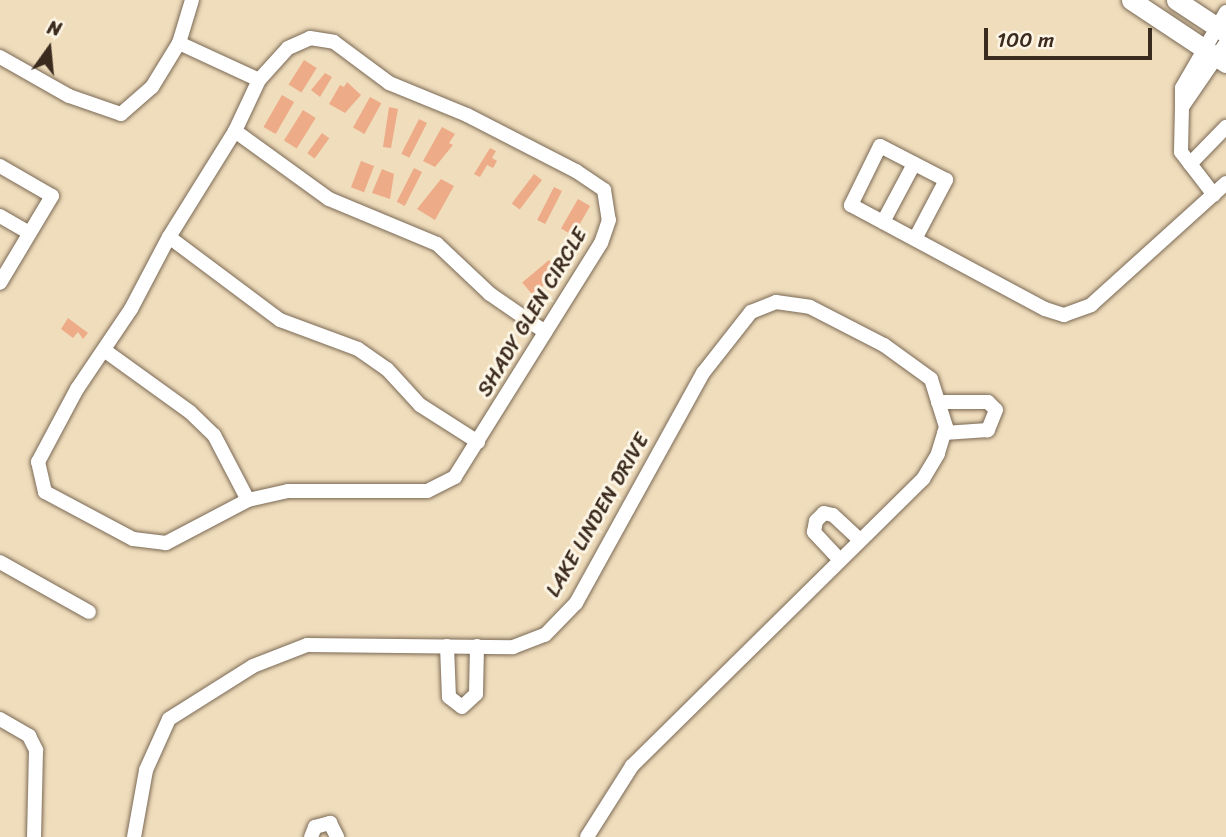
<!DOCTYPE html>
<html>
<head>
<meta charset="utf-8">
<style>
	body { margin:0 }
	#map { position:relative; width:1226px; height:837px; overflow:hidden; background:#f0ddbc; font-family:Sriracha,sans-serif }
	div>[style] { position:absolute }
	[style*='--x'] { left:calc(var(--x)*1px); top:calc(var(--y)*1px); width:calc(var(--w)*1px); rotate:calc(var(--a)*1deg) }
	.building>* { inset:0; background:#edab88; transform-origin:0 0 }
	.roads { filter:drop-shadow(0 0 2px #7a6955) drop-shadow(0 0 2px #7a6955) }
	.minor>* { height:14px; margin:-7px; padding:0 7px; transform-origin:7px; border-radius:7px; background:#fff }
	.major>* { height:19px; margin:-9.5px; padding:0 9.5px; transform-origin:9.5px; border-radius:9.5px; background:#fff }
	span { translate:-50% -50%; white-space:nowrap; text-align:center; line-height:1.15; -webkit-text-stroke:6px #fcf5e5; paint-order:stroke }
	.street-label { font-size:21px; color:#3b2a1e }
	.north { position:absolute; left:14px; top:14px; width:70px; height:70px; -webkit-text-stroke:5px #fcf5e5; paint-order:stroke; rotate:15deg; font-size:19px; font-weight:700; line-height:28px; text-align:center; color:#3b2a1e }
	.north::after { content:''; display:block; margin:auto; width:24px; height:32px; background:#3b2a1e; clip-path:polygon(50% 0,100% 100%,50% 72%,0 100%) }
	.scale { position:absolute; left:984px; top:28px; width:168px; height:32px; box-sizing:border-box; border:4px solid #3b2a1e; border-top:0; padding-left:9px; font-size:21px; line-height:24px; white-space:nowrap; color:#3b2a1e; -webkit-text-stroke:5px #fcf5e5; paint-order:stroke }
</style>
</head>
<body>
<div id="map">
	<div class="building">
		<i style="left:304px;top:60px;width:15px;height:29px;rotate:32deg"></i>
		<i style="clip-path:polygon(325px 73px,332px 77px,320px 97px,311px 90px)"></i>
		<i style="clip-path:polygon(347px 82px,361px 95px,345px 113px,329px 104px,340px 85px,344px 87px)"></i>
		<i style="left:282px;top:95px;width:14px;height:37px;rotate:30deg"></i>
		<i style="left:370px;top:97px;width:13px;height:35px;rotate:29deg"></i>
		<i style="clip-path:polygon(389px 107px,398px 109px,391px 148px,383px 147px)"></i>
		<i style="left:303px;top:110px;width:15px;height:36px;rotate:32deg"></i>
		<i style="left:419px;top:119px;width:9px;height:39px;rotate:27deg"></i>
		<i style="clip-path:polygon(442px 127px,455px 134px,449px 143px,453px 145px,435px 167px,423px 161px)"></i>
		<i style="left:322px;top:133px;width:9px;height:25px;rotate:36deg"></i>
		<i style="clip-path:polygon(490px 148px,496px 151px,492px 158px,497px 161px,493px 168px,487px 165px,480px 177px,474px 174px)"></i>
		<i style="left:361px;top:161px;width:14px;height:28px;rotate:21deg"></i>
		<i style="left:414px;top:168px;width:9px;height:38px;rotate:27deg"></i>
		<i style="clip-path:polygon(382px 169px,394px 174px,390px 199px,372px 193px)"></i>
		<i style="left:534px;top:174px;width:10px;height:37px;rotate:37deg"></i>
		<i style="clip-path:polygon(441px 179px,454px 186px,435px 220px,417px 209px)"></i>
		<i style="left:554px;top:187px;width:9px;height:37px;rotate:27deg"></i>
		<i style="left:578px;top:199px;width:14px;height:34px;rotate:30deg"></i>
		<i style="left:549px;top:260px;width:16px;height:35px;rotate:50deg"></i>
		<i style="clip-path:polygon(68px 318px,88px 333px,83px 339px,78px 332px,73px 338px,61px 329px)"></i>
	</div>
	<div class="roads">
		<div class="minor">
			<i style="--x:1226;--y:12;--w:88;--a:120.1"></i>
			<i style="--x:1182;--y:88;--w:19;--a:90"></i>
			<i style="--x:1182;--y:107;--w:78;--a:-55.5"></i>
			<i style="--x:310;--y:38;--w:24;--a:9"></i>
			<i style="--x:334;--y:42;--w:69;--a:36.7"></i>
			<i style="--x:389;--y:83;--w:84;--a:22.3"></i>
			<i style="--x:467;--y:115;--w:123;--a:27.2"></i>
			<i style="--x:576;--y:171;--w:34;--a:34"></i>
			<i style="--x:604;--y:190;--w:30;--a:81"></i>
			<i style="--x:609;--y:220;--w:24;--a:109"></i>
			<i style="--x:601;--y:243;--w:276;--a:122"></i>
			<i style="--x:455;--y:477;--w:31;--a:153"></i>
			<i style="--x:427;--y:491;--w:139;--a:180"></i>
			<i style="--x:288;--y:491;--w:41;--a:167.3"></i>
			<i style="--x:248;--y:500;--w:93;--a:152.3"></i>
			<i style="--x:166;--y:543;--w:33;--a:-173"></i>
			<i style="--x:133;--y:539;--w:100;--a:-151.9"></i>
			<i style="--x:45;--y:492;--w:31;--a:-103"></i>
			<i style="--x:38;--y:462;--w:83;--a:-61.9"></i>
			<i style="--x:77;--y:389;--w:97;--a:-56"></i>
			<i style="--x:131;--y:309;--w:81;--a:-62.2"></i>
			<i style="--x:169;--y:237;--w:125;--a:-58.1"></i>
			<i style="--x:235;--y:131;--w:56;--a:-64.8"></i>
			<i style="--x:259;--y:80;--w:43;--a:-47.8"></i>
			<i style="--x:288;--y:48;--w:24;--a:-24"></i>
			<i style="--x:179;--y:43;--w:88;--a:24.8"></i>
			<i style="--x:0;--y:57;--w:79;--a:29.5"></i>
			<i style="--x:69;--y:96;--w:55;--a:19.1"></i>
			<i style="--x:121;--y:114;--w:41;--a:-41.1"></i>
			<i style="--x:152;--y:87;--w:52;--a:-58.5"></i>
			<i style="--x:179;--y:43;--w:45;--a:-73.2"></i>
			<i style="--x:1182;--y:107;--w:45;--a:91.3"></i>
			<i style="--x:1181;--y:152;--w:54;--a:52.5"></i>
			<i style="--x:235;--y:131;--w:116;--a:35.9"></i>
			<i style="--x:329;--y:199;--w:117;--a:22.6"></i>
			<i style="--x:437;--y:244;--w:73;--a:43.3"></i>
			<i style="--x:490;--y:294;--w:67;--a:34.6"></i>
			<i style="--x:1190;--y:164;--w:52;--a:-45.8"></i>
			<i style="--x:0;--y:166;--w:60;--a:30"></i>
			<i style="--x:52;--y:196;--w:101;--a:120.9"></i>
			<i style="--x:0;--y:216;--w:34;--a:30"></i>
			<i style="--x:883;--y:222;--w:66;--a:-61.9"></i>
			<i style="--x:169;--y:237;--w:139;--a:36.8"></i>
			<i style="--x:280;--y:320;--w:83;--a:20.4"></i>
			<i style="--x:358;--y:349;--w:35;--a:35"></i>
			<i style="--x:387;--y:369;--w:49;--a:47.5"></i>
			<i style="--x:420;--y:405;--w:69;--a:32.5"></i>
			<i style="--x:915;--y:239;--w:67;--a:-62.3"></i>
			<i style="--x:946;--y:180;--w:74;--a:-152.7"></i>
			<i style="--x:880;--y:146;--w:66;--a:116.2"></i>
			<i style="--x:851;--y:205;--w:220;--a:28.2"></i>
			<i style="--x:1045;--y:309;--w:20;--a:18"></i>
			<i style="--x:1064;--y:315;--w:29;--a:-20"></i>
			<i style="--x:1091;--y:305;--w:182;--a:-42.1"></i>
			<i style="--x:104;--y:350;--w:106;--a:35.8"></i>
			<i style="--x:190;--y:412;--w:33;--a:44"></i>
			<i style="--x:214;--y:435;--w:73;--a:62.4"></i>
			<i style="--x:938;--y:402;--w:50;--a:0"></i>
			<i style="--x:988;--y:402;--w:11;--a:45"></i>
			<i style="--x:996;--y:410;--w:22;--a:112"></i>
			<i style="--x:988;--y:430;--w:44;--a:176.1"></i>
			<i style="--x:839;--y:559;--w:37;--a:-133"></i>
			<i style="--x:814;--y:532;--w:11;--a:-80"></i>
			<i style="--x:816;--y:521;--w:11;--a:-45"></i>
			<i style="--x:824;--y:513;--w:9;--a:13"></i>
			<i style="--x:833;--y:515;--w:35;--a:43"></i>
			<i style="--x:0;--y:562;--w:102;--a:29.3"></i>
			<i style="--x:447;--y:646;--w:51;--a:87.8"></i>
			<i style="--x:449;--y:697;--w:16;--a:38"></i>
			<i style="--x:462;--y:707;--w:19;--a:-43"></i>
			<i style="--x:476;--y:694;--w:48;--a:-88.8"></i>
			<i style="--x:0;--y:719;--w:34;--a:30"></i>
			<i style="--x:29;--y:736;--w:16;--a:63"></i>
			<i style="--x:36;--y:750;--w:87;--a:91.3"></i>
			<i style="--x:134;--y:837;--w:68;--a:-79.8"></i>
			<i style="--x:146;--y:770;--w:56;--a:-65.7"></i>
			<i style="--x:169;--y:719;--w:99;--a:-32.2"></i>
			<i style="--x:253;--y:666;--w:58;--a:-21.3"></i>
			<i style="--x:307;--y:645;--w:206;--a:0.6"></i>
			<i style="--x:513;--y:647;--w:34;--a:-21"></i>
			<i style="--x:545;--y:635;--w:45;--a:-45.9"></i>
			<i style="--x:576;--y:603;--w:263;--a:-61.1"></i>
			<i style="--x:703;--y:373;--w:78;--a:-51.8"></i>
			<i style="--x:751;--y:312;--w:27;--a:-22"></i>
			<i style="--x:776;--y:302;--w:34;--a:8"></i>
			<i style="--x:810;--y:307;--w:83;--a:27.2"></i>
			<i style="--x:884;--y:345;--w:58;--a:35.9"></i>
			<i style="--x:931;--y:379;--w:50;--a:72.6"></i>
			<i style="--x:946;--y:427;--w:28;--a:107"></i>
			<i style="--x:938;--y:454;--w:29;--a:121"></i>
			<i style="--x:923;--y:479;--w:409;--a:135.4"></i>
			<i style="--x:632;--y:766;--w:84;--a:122.4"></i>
			<i style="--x:311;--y:837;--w:11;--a:-68"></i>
			<i style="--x:315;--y:827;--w:16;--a:-15"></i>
			<i style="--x:330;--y:823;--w:16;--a:63"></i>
		</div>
		<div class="major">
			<i style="--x:1131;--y:0;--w:114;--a:33.6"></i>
			<i style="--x:1176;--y:0;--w:60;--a:33.4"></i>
		</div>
	</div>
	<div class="street-label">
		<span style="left:532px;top:312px;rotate:-59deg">SHADY GLEN CIRCLE</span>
		<span style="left:597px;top:515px;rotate:-60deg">LAKE LINDEN DRIVE</span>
	</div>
	<div class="north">N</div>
	<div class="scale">100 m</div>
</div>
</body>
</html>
